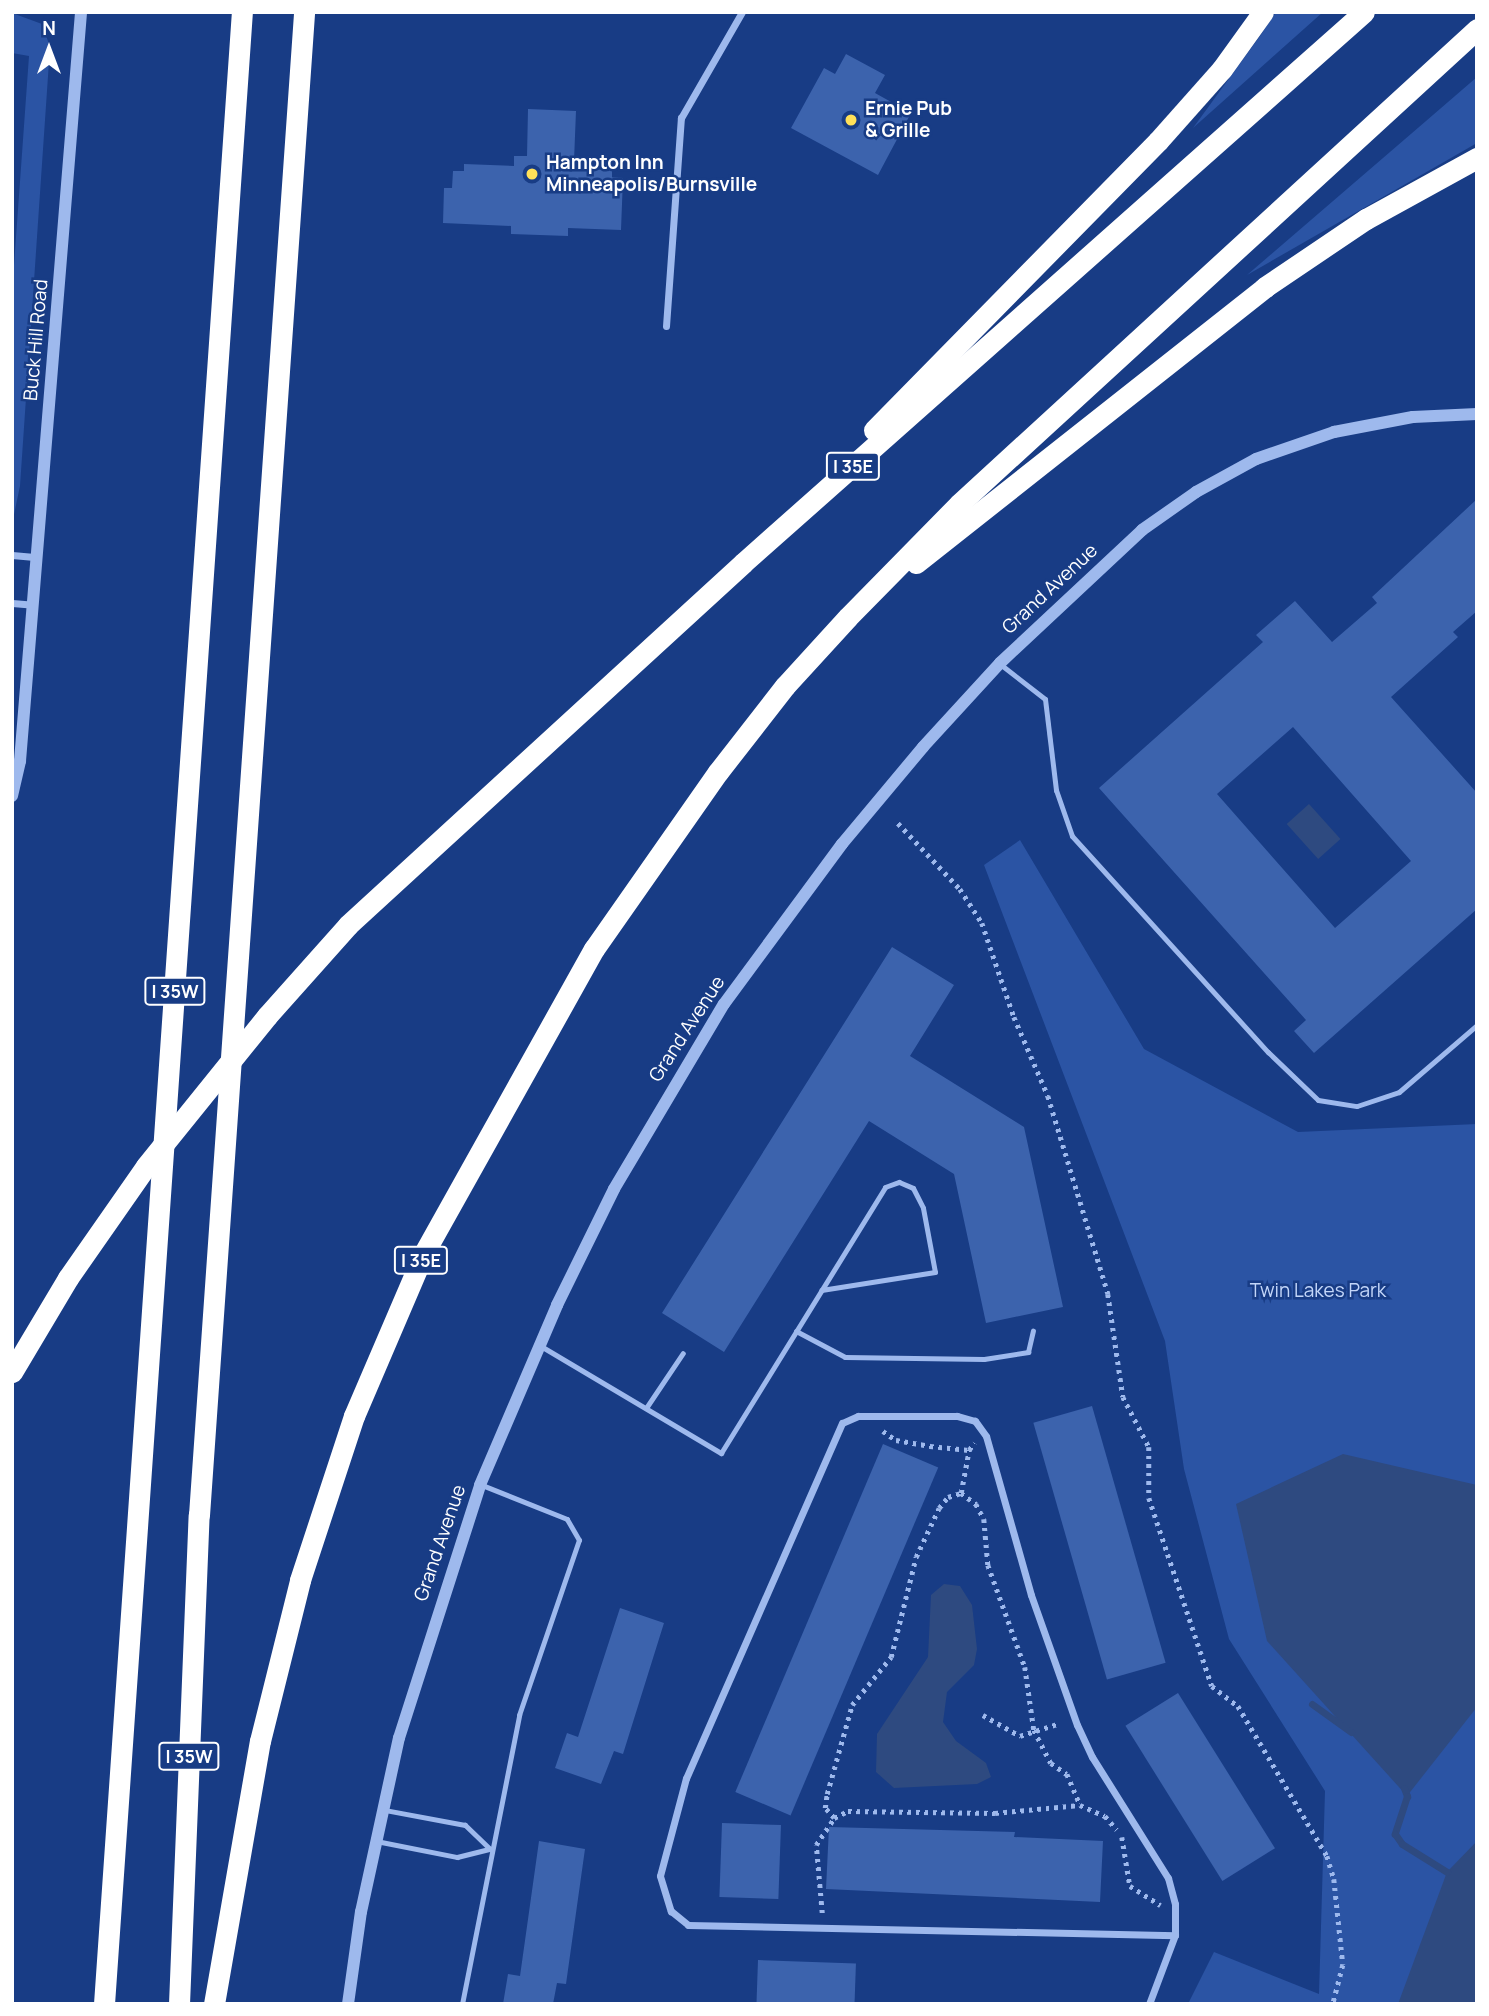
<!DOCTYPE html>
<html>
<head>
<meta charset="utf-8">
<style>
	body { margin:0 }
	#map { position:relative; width:1489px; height:2016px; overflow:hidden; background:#183c85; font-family:Manrope,sans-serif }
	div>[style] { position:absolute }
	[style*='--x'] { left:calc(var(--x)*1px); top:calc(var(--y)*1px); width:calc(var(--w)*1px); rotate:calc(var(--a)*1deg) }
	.green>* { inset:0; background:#2b54a4 }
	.water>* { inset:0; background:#2e4a80; transform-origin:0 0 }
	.stream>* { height:7px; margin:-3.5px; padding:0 3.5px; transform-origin:3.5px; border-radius:3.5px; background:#2e4a80 }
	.building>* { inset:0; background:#3c63ad; transform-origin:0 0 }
	.path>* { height:4.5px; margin-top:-2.25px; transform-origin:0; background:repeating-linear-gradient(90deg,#9eb9ed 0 3.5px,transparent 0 8.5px) }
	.service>* { height:5px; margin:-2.5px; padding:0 2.5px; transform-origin:2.5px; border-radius:2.5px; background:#9eb9ed }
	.minor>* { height:7px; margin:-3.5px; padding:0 3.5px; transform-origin:3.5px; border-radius:3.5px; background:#9eb9ed }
	.tertiary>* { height:12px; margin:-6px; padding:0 6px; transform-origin:6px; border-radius:6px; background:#9eb9ed }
	.motorway>* { height:21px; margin:-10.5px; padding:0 10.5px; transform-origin:10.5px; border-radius:10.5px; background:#fff }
	.motorway-bridge>* { height:21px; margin:-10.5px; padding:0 10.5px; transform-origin:10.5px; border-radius:10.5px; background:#fff }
	.dots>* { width:19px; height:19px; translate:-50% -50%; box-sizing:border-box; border:4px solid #183c85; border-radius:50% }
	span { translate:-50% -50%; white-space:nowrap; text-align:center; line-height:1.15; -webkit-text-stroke:5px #183c85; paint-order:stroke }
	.shield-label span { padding:2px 5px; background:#183c85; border:2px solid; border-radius:5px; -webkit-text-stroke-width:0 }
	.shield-label { font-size:18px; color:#fff; font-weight:700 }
	.poi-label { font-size:19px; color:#fff; font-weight:700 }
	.left { translate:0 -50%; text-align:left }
	.street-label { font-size:19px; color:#fff }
	.park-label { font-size:19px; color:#c3d6f9 }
	.frame { position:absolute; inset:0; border:14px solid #fff; pointer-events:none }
	.north { position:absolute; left:14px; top:14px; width:70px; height:70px; -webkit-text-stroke:5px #183c85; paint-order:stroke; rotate:0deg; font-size:19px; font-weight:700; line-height:28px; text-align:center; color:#fff }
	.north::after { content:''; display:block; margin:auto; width:24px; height:32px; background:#fff; clip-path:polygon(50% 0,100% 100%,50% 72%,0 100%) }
</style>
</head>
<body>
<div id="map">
	<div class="green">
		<i style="clip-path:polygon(1276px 12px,1323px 12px,1193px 128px,1260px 36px)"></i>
		<i style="clip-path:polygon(12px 13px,42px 24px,50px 47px,20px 486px,12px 524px,12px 293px,29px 56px,12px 53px)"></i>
		<i style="clip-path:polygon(1477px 77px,1477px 143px,1247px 275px,1426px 121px)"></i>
		<i style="clip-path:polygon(1020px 840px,1144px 1049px,1298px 1132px,1477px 1124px,1477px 2004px,1188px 2004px,1214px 1952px,1319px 1994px,1325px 1791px,1229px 1639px,1184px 1469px,1165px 1341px,984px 865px)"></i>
	</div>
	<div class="water">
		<i style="left:1309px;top:804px;width:47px;height:30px;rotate:48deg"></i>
		<i style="clip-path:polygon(1343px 1454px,1477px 1485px,1477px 1707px,1407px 1796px,1267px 1641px,1236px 1504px)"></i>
		<i style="clip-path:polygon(944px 1584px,960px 1586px,972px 1605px,977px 1649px,974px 1665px,947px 1692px,943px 1722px,956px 1741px,986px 1763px,991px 1777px,977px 1784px,894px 1788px,876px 1772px,877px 1734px,928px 1657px,931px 1595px)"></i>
		<i style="clip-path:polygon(1477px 1841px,1477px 2004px,1398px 2004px,1447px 1872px)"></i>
	</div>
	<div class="stream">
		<i style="--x:1312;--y:1704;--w:48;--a:35.7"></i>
		<i style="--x:1404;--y:1788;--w:9;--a:69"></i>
		<i style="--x:1407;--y:1796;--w:40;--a:108"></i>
		<i style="--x:1395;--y:1834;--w:12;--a:55"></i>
		<i style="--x:1402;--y:1844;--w:53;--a:31.9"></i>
	</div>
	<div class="building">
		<i style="clip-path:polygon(846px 54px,885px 75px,875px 93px,911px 113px,878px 175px,791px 128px,824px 68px,835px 74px)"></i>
		<i style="clip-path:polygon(528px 109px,576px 111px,574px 161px,583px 161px,583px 169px,612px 170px,612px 177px,623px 178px,621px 230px,568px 228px,568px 236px,511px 234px,511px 226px,443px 223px,444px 188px,452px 188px,453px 171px,464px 171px,464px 164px,514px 166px,514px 156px,527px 156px)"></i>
		<i style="clip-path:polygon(evenodd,1477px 499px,1477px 611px,1453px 632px,1458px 637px,1391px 697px,1477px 793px,1477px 909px,1314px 1053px,1294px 1031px,1306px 1020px,1099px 788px,1263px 642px,1256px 635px,1295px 601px,1332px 642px,1377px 603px,1372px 597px,1477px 499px,1293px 727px,1411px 861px,1335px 928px,1217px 794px,1293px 727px)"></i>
		<i style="clip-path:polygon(892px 947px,954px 985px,910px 1056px,1024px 1127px,1063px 1307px,986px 1323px,954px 1174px,869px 1121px,724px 1352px,662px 1313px)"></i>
		<i style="left:1092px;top:1406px;width:267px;height:61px;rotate:74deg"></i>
		<i style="left:883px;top:1444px;width:60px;height:378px;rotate:23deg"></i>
		<i style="clip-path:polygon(620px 1608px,664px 1623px,623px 1754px,614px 1751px,601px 1784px,555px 1768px,567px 1733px,578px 1737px)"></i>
		<i style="left:1178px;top:1693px;width:183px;height:62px;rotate:58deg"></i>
		<i style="left:722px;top:1823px;width:59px;height:74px;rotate:2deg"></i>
		<i style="clip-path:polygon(829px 1827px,1015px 1832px,1014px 1837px,1103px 1841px,1100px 1902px,826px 1889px)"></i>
		<i style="clip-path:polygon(539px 1841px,585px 1849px,566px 1984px,557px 1983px,553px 2004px,503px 2004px,508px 1974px,520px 1976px)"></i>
		<i style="left:758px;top:1960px;width:98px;height:44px;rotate:2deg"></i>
	</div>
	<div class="path">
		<i style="--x:898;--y:823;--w:91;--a:46.8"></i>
		<i style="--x:960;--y:889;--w:40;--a:57.1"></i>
		<i style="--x:982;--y:923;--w:99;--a:71.2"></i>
		<i style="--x:1014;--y:1017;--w:86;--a:66.7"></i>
		<i style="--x:1048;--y:1096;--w:207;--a:73.1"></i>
		<i style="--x:1108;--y:1294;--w:104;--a:81.7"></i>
		<i style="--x:1123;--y:1397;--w:56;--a:62.5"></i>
		<i style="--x:1149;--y:1447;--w:51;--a:90"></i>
		<i style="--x:1149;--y:1498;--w:198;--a:71.5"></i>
		<i style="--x:1212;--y:1686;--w:33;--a:38"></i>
		<i style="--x:1238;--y:1706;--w:174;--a:59.3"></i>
		<i style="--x:1327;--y:1856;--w:24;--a:73"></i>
		<i style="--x:1334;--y:1879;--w:86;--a:84"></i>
		<i style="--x:1343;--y:1965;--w:40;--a:104.4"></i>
		<i style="--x:883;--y:1431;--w:16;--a:35"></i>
		<i style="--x:896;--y:1440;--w:35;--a:10"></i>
		<i style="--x:930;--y:1446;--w:39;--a:6"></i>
		<i style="--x:969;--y:1450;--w:9;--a:-54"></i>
		<i style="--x:961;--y:1493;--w:44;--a:-79.5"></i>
		<i style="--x:983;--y:1715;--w:43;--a:29.6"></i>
		<i style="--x:1020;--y:1736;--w:42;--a:-18"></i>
		<i style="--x:834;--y:1818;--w:13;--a:-132"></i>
		<i style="--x:825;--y:1808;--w:14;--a:-82"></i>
		<i style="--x:827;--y:1794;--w:92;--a:-74.3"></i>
		<i style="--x:852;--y:1705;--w:62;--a:-50.9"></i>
		<i style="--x:891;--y:1657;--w:103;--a:-76"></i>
		<i style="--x:916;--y:1557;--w:54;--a:-64.9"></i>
		<i style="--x:939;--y:1508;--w:14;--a:-51"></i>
		<i style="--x:948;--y:1497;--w:14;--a:-17"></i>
		<i style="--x:961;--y:1493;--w:19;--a:36"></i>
		<i style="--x:976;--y:1504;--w:17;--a:62"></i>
		<i style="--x:984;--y:1519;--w:46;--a:85"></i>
		<i style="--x:988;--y:1565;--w:109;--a:70.1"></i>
		<i style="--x:1025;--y:1667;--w:64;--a:81.9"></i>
		<i style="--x:1034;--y:1730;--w:37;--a:63"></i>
		<i style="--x:1051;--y:1763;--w:19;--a:35"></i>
		<i style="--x:1067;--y:1774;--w:34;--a:67"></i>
		<i style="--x:1122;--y:1837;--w:50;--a:80.7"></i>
		<i style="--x:1130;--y:1886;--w:36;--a:32"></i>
		<i style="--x:822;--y:1913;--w:68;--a:-95"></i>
		<i style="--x:816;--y:1845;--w:32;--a:-56"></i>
		<i style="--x:834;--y:1818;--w:16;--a:-27"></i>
		<i style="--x:848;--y:1811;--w:147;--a:0.8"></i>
		<i style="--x:995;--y:1813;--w:85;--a:-5.4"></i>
		<i style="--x:1080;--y:1805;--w:27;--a:24"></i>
		<i style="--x:1105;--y:1816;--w:18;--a:49"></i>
	</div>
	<div class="service">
		<i style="--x:1000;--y:664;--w:57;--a:37.9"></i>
		<i style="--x:1045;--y:699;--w:92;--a:83.1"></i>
		<i style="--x:1056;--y:790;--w:49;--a:70.8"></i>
		<i style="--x:1072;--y:836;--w:292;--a:47.8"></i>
		<i style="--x:1268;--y:1052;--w:69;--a:43.8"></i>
		<i style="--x:1318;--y:1100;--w:39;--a:9"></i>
		<i style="--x:1357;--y:1106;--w:44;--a:-18.4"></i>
		<i style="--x:1399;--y:1092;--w:103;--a:-40.7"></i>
		<i style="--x:796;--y:1331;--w:55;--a:28"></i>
		<i style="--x:845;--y:1357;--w:139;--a:0.8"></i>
		<i style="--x:984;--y:1359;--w:45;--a:-9"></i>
		<i style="--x:1028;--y:1352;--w:22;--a:-77"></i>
		<i style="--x:539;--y:1345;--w:212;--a:30.7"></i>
		<i style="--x:721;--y:1453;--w:312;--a:-58.3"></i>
		<i style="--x:885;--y:1187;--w:15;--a:-20"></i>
		<i style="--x:899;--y:1182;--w:15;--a:23"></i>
		<i style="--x:913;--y:1188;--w:22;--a:63"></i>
		<i style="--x:923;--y:1208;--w:65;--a:79.4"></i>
		<i style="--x:935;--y:1272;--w:115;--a:171"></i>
		<i style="--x:646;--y:1408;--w:66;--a:-56.1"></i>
		<i style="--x:376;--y:1841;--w:83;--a:11.2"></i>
		<i style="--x:457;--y:1857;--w:34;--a:-14"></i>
		<i style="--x:490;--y:1849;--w:35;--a:-136"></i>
		<i style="--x:465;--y:1825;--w:81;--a:-169.4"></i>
		<i style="--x:462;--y:2004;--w:295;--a:-78.8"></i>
		<i style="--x:519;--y:1715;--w:185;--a:-71.1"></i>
		<i style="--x:579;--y:1540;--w:24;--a:-120"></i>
		<i style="--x:567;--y:1519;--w:92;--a:-158.2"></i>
	</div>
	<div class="minor">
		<i style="--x:666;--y:326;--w:209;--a:-85.9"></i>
		<i style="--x:681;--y:118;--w:122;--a:-60.1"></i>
		<i style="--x:12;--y:555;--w:25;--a:5"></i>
		<i style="--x:12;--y:603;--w:21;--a:5"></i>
		<i style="--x:1149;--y:2004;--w:74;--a:-69.4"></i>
		<i style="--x:1175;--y:1935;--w:31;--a:-90"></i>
		<i style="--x:1175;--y:1904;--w:27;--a:-105"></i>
		<i style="--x:1168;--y:1878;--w:143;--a:-122.1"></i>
		<i style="--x:1092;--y:1757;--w:35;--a:-115"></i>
		<i style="--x:1077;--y:1725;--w:138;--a:-109.5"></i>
		<i style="--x:1031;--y:1595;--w:165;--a:-105.8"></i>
		<i style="--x:986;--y:1436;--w:19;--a:-126"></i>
		<i style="--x:975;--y:1421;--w:19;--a:-164"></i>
		<i style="--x:957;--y:1416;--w:99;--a:180"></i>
		<i style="--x:858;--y:1416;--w:17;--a:156"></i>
		<i style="--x:842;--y:1423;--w:388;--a:113.7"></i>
		<i style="--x:686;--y:1778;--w:101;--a:104.9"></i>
		<i style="--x:660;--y:1876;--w:37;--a:73"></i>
		<i style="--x:671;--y:1911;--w:22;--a:39"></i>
		<i style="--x:688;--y:1925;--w:487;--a:1.2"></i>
	</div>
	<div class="tertiary">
		<i style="--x:12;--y:796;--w:36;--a:-77"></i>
		<i style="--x:20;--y:761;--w:751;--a:-85.34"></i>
		<i style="--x:348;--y:2004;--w:93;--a:-82"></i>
		<i style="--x:361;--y:1912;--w:178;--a:-77.7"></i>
		<i style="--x:399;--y:1738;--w:266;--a:-72.2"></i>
		<i style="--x:480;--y:1485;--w:196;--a:-66.8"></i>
		<i style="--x:557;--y:1305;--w:129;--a:-63.8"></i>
		<i style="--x:614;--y:1189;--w:215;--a:-59.3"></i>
		<i style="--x:724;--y:1004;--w:199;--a:-53.6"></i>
		<i style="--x:842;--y:844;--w:126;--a:-50.1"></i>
		<i style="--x:923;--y:747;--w:114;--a:-47.5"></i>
		<i style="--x:1000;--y:663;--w:195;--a:-43.1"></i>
		<i style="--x:1142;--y:530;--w:66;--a:-35.1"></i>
		<i style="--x:1196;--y:492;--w:68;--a:-28.8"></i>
		<i style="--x:1256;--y:459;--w:83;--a:-19.1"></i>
		<i style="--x:1334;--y:432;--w:80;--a:-10.8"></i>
		<i style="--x:1413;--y:417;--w:64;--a:-2.7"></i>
	</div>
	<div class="motorway">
		<i style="--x:874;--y:430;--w:405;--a:-45.5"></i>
		<i style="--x:1158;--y:141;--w:96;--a:-48.4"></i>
		<i style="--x:1222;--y:69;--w:70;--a:-54.3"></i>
		<i style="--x:916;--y:563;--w:445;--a:-38.3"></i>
		<i style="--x:1265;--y:287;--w:122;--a:-34"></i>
		<i style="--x:1366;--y:219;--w:127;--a:-28.8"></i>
		<i style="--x:348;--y:925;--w:536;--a:-42.5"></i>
		<i style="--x:743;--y:563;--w:830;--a:-41.58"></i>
		<i style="--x:12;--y:1372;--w:109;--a:-59.2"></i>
		<i style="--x:104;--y:2004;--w:1997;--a:-86.04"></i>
		<i style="--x:179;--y:2004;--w:489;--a:-87.7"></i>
		<i style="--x:199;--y:1515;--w:1507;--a:-86"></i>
		<i style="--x:214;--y:2004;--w:267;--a:-80.1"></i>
		<i style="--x:260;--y:1741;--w:166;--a:-76"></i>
		<i style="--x:300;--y:1580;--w:173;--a:-71.8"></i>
		<i style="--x:354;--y:1416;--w:177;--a:-66.8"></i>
		<i style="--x:424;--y:1253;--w:348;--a:-60.8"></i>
		<i style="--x:594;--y:949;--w:216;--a:-55"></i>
		<i style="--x:718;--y:772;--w:109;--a:-52.1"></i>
		<i style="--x:785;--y:686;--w:93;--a:-47.6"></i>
		<i style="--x:848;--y:617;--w:158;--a:-45.5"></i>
		<i style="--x:959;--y:504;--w:703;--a:-42.52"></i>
	</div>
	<div class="motorway-bridge">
		<i style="--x:68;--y:1278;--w:136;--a:-55.1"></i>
		<i style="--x:146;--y:1166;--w:193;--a:-51.1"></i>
		<i style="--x:267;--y:1016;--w:122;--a:-48.3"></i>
	</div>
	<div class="dots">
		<i style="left:851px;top:120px;background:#ffe059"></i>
		<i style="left:532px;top:174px;background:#ffe059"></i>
	</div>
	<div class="shield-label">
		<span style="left:853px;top:466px">I 35E</span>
		<span style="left:175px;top:991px">I 35W</span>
		<span style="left:421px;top:1260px">I 35E</span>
		<span style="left:189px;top:1756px">I 35W</span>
	</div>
	<div class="poi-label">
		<span class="left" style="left:865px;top:120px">Ernie Pub<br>&amp; Grille</span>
		<span class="left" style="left:546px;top:174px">Hampton Inn<br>Minneapolis/Burnsville</span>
	</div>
	<div class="street-label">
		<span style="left:36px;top:340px;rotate:-85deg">Buck Hill Road</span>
		<span style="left:1050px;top:589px;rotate:-43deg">Grand Avenue</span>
		<span style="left:687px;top:1029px;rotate:-57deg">Grand Avenue</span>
		<span style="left:440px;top:1543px;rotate:-71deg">Grand Avenue</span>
	</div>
	<div class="park-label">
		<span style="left:1318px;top:1291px">Twin Lakes Park</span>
	</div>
	<div class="frame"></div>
	<div class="north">N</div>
</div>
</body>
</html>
